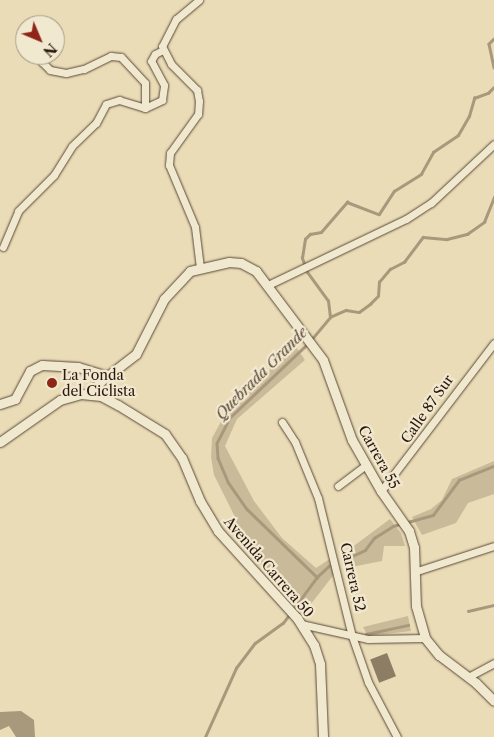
<!DOCTYPE html>
<html>
<head>
<meta charset="utf-8">
<style>
	body { margin:0 }
	#map { position:relative; width:494px; height:737px; overflow:hidden; background:#e9dcb6; font-family:"Libre Caslon Text",serif }
	div>[style] { position:absolute }
	[style*='--x'] { left:calc(var(--x)*1px); top:calc(var(--y)*1px); width:calc(var(--w)*1px); rotate:calc(var(--a)*1deg) }
	.green>* { inset:0; background:#c9bb99 }
	.water>* { inset:0; background:#a8997d }
	.stream>* { height:2.5px; margin:-1.25px; padding:0 1.25px; transform-origin:1.25px; border-radius:1.25px; background:#a8997d }
	.building>* { inset:0; background:#8e7d65; transform-origin:0 0 }
	.roads { filter:drop-shadow(0 0 1px #5a4837) drop-shadow(0 0 1px #5a4837) }
	.minor>* { height:7px; margin:-3.5px; padding:0 3.5px; transform-origin:3.5px; border-radius:3.5px; background:#f1e8d0 }
	.tertiary>* { height:9px; margin:-4.5px; padding:0 4.5px; transform-origin:4.5px; border-radius:4.5px; background:#f1e8d0 }
	.secondary>* { height:9px; margin:-4.5px; padding:0 4.5px; transform-origin:4.5px; border-radius:4.5px; background:#f1e8d0 }
	.dots>* { width:14px; height:14px; translate:-50% -50%; box-sizing:border-box; border:2px solid #f1e8d0; border-radius:50% }
	span { translate:-50% -50%; white-space:nowrap; text-align:center; line-height:1.15; -webkit-text-stroke:4.5px #f1e8d0; paint-order:stroke }
	.poi-label { font-size:14px; color:#2b170d }
	.left { translate:0 -50%; text-align:left }
	.street-label { font-size:14px; color:#2b170d }
	.water-label { font-size:15px; color:#5d4b3a; font-style:italic }
	.north { position:absolute; left:15px; top:15px; width:50px; height:50px; box-sizing:border-box; background:#f1e8d0; border:1px solid #a29482; border-radius:50%; rotate:135deg; font-size:14px; font-weight:700; line-height:20px; text-align:center; color:#2b170d }
	.north::after { content:''; display:block; margin:auto; width:18px; height:22px; background:#8f2418; clip-path:polygon(50% 0,100% 100%,50% 72%,0 100%) }
</style>
</head>
<body>
<div id="map">
	<div class="green">
		<i style="clip-path:polygon(294px 344px,305px 360px,237px 419px,225px 446px,254px 501px,282px 538px,316px 568px,330px 559px,335px 573px,304px 613px,228px 528px,236px 519px,214px 475px,211px 457px,212px 438px,228px 409px)"></i>
		<i style="clip-path:polygon(494px 461px,494px 494px,468px 503px,456px 523px,422px 535px,412px 517px,431px 509px,442px 500px,452px 479px)"></i>
		<i style="clip-path:polygon(390px 519px,401px 533px,405px 546px,384px 546px,382px 561px,346px 568px,343px 554px)"></i>
		<i style="clip-path:polygon(408px 616px,411px 631px,368px 636px,363px 627px)"></i>
	</div>
	<div class="water">
		<i style="clip-path:polygon(21px 711px,34px 720px,35px 737px,16px 737px,9px 726px,0 730px,0 712px)"></i>
	</div>
	<div class="stream">
		<i style="--x:494;--y:39;--w:7;--a:135"></i>
		<i style="--x:489;--y:44;--w:24;--a:78"></i>
		<i style="--x:330;--y:317;--w:16;--a:-97"></i>
		<i style="--x:328;--y:301;--w:36;--a:-126"></i>
		<i style="--x:307;--y:272;--w:15;--a:-110"></i>
		<i style="--x:302;--y:258;--w:19;--a:-81"></i>
		<i style="--x:305;--y:239;--w:7;--a:-45"></i>
		<i style="--x:310;--y:234;--w:11;--a:-10"></i>
		<i style="--x:321;--y:232;--w:40;--a:-49"></i>
		<i style="--x:347;--y:202;--w:34;--a:21"></i>
		<i style="--x:379;--y:214;--w:27;--a:-57"></i>
		<i style="--x:394;--y:191;--w:32;--a:-32"></i>
		<i style="--x:421;--y:174;--w:25;--a:-61"></i>
		<i style="--x:433;--y:152;--w:30;--a:-34"></i>
		<i style="--x:458;--y:135;--w:22;--a:-60"></i>
		<i style="--x:469;--y:116;--w:19;--a:-74"></i>
		<i style="--x:474;--y:98;--w:15;--a:-20"></i>
		<i style="--x:488;--y:93;--w:8;--a:-45"></i>
		<i style="--x:311;--y:340;--w:30;--a:-50"></i>
		<i style="--x:330;--y:317;--w:17;--a:-24"></i>
		<i style="--x:346;--y:310;--w:13;--a:9"></i>
		<i style="--x:359;--y:312;--w:14;--a:-36"></i>
		<i style="--x:370;--y:304;--w:11;--a:-45"></i>
		<i style="--x:378;--y:296;--w:14;--a:-86"></i>
		<i style="--x:379;--y:282;--w:17;--a:-50"></i>
		<i style="--x:390;--y:269;--w:16;--a:-27"></i>
		<i style="--x:404;--y:262;--w:31;--a:-53"></i>
		<i style="--x:423;--y:237;--w:24;--a:5"></i>
		<i style="--x:447;--y:239;--w:21;--a:-14"></i>
		<i style="--x:467;--y:234;--w:21;--a:-35"></i>
		<i style="--x:484;--y:222;--w:27;--a:-68"></i>
		<i style="--x:308;--y:344;--w:108;--a:136.5"></i>
		<i style="--x:230;--y:418;--w:28;--a:117"></i>
		<i style="--x:217;--y:443;--w:15;--a:86"></i>
		<i style="--x:218;--y:458;--w:26;--a:67"></i>
		<i style="--x:228;--y:482;--w:33;--a:55"></i>
		<i style="--x:247;--y:509;--w:98;--a:44.2"></i>
		<i style="--x:346;--y:559;--w:21;--a:-25"></i>
		<i style="--x:365;--y:550;--w:15;--a:-53"></i>
		<i style="--x:374;--y:538;--w:22;--a:-32"></i>
		<i style="--x:393;--y:526;--w:41;--a:-15.4"></i>
		<i style="--x:433;--y:515;--w:44;--a:-53.4"></i>
		<i style="--x:459;--y:480;--w:38;--a:-22"></i>
		<i style="--x:468;--y:611;--w:27;--a:-13"></i>
		<i style="--x:366;--y:634;--w:43;--a:-12.1"></i>
		<i style="--x:205;--y:737;--w:76;--a:-65.8"></i>
		<i style="--x:236;--y:668;--w:31;--a:-53"></i>
		<i style="--x:255;--y:643;--w:34;--a:-36"></i>
		<i style="--x:283;--y:623;--w:57;--a:-53.5"></i>
		<i style="--x:317;--y:577;--w:16;--a:-43"></i>
	</div>
	<div class="building">
		<i style="left:387px;top:653px;width:25px;height:18px;rotate:69deg"></i>
	</div>
	<div class="roads">
		<div class="minor">
			<i style="--x:199;--y:0;--w:30;--a:140"></i>
			<i style="--x:176;--y:19;--w:30;--a:117"></i>
			<i style="--x:162;--y:46;--w:20;--a:63"></i>
			<i style="--x:171;--y:64;--w:37;--a:45"></i>
			<i style="--x:197;--y:90;--w:11;--a:80"></i>
			<i style="--x:199;--y:101;--w:13;--a:94"></i>
			<i style="--x:198;--y:114;--w:48;--a:125.7"></i>
			<i style="--x:170;--y:153;--w:12;--a:95"></i>
			<i style="--x:169;--y:165;--w:67;--a:67.2"></i>
			<i style="--x:195;--y:227;--w:39;--a:83"></i>
			<i style="--x:41;--y:55;--w:7;--a:82"></i>
			<i style="--x:42;--y:62;--w:11;--a:45"></i>
			<i style="--x:50;--y:70;--w:16;--a:11"></i>
			<i style="--x:66;--y:73;--w:18;--a:-13"></i>
			<i style="--x:84;--y:69;--w:30;--a:-26"></i>
			<i style="--x:111;--y:56;--w:10;--a:6"></i>
			<i style="--x:121;--y:57;--w:35;--a:47"></i>
			<i style="--x:145;--y:83;--w:25;--a:90"></i>
			<i style="--x:3;--y:247;--w:39;--a:-67"></i>
			<i style="--x:18;--y:211;--w:51;--a:-45"></i>
			<i style="--x:54;--y:175;--w:34;--a:-58"></i>
			<i style="--x:72;--y:146;--w:33;--a:-44"></i>
			<i style="--x:96;--y:123;--w:21;--a:-62"></i>
			<i style="--x:106;--y:104;--w:14;--a:-17"></i>
			<i style="--x:119;--y:100;--w:27;--a:17"></i>
			<i style="--x:145;--y:108;--w:19;--a:-25"></i>
			<i style="--x:162;--y:100;--w:15;--a:-82"></i>
			<i style="--x:164;--y:85;--w:27;--a:-118"></i>
			<i style="--x:151;--y:61;--w:8;--a:-60"></i>
			<i style="--x:155;--y:54;--w:9;--a:-27"></i>
			<i style="--x:268;--y:285;--w:153;--a:-25.6"></i>
			<i style="--x:406;--y:219;--w:30;--a:-33"></i>
			<i style="--x:431;--y:203;--w:86;--a:-43.1"></i>
			<i style="--x:282;--y:422;--w:24;--a:57"></i>
			<i style="--x:295;--y:442;--w:61;--a:67.7"></i>
			<i style="--x:318;--y:498;--w:142;--a:76.2"></i>
			<i style="--x:352;--y:636;--w:49;--a:70.8"></i>
			<i style="--x:368;--y:682;--w:62;--a:62.2"></i>
			<i style="--x:338;--y:486;--w:34;--a:-37"></i>
			<i style="--x:381;--y:491;--w:186;--a:-52.6"></i>
			<i style="--x:414;--y:572;--w:84;--a:-18"></i>
			<i style="--x:301;--y:624;--w:69;--a:12.6"></i>
			<i style="--x:368;--y:639;--w:57;--a:-1"></i>
			<i style="--x:468;--y:677;--w:30;--a:-28"></i>
		</div>
		<div class="tertiary">
			<i style="--x:90;--y:394;--w:17;--a:-50"></i>
			<i style="--x:101;--y:381;--w:44;--a:-37.6"></i>
			<i style="--x:136;--y:354;--w:62;--a:-63"></i>
			<i style="--x:164;--y:299;--w:38;--a:-47"></i>
			<i style="--x:190;--y:271;--w:40;--a:-13"></i>
			<i style="--x:229;--y:262;--w:12;--a:5"></i>
			<i style="--x:241;--y:263;--w:17;--a:28"></i>
			<i style="--x:256;--y:271;--w:111;--a:53"></i>
			<i style="--x:323;--y:360;--w:85;--a:70.1"></i>
			<i style="--x:352;--y:440;--w:59;--a:60.4"></i>
			<i style="--x:381;--y:491;--w:49;--a:55"></i>
			<i style="--x:409;--y:531;--w:17;--a:73"></i>
			<i style="--x:414;--y:547;--w:59;--a:88.1"></i>
			<i style="--x:416;--y:606;--w:33;--a:74"></i>
			<i style="--x:425;--y:638;--w:22;--a:51"></i>
			<i style="--x:439;--y:655;--w:46;--a:37.1"></i>
			<i style="--x:476;--y:683;--w:25;--a:45"></i>
			<i style="--x:0;--y:404;--w:16;--a:-18"></i>
			<i style="--x:15;--y:399;--w:32;--a:-62"></i>
			<i style="--x:30;--y:371;--w:13;--a:-27"></i>
			<i style="--x:42;--y:365;--w:36;--a:3"></i>
			<i style="--x:78;--y:367;--w:30;--a:17"></i>
		</div>
		<div class="secondary">
			<i style="--x:0;--y:442;--w:73;--a:-35"></i>
			<i style="--x:60;--y:400;--w:22;--a:-16"></i>
			<i style="--x:81;--y:394;--w:20;--a:6"></i>
			<i style="--x:101;--y:396;--w:19;--a:28"></i>
			<i style="--x:118;--y:405;--w:55;--a:31.7"></i>
			<i style="--x:165;--y:434;--w:29;--a:55"></i>
			<i style="--x:182;--y:458;--w:47;--a:67.3"></i>
			<i style="--x:200;--y:501;--w:35;--a:59"></i>
			<i style="--x:218;--y:531;--w:118;--a:47.8"></i>
			<i style="--x:297;--y:618;--w:32;--a:58"></i>
			<i style="--x:314;--y:645;--w:20;--a:72"></i>
			<i style="--x:320;--y:664;--w:73;--a:87.6"></i>
		</div>
	</div>
	<div class="dots">
		<i style="left:52px;top:383px;background:#8f2418"></i>
	</div>
	<div class="poi-label">
		<span class="left" style="left:62px;top:383px">La Fonda<br>del Ciclista</span>
	</div>
	<div class="street-label">
		<span style="left:427px;top:409px;rotate:-55deg">Calle 87 Sur</span>
		<span style="left:379px;top:457px;rotate:61deg">Carrera 55</span>
		<span style="left:269px;top:567px;rotate:49deg">Avenida Carrera 50</span>
		<span style="left:353px;top:577px;rotate:77deg">Carrera 52</span>
	</div>
	<div class="water-label">
		<span style="left:261px;top:373px;rotate:-45deg">Quebrada Grande</span>
	</div>
	<div class="north">N</div>
</div>
</body>
</html>
